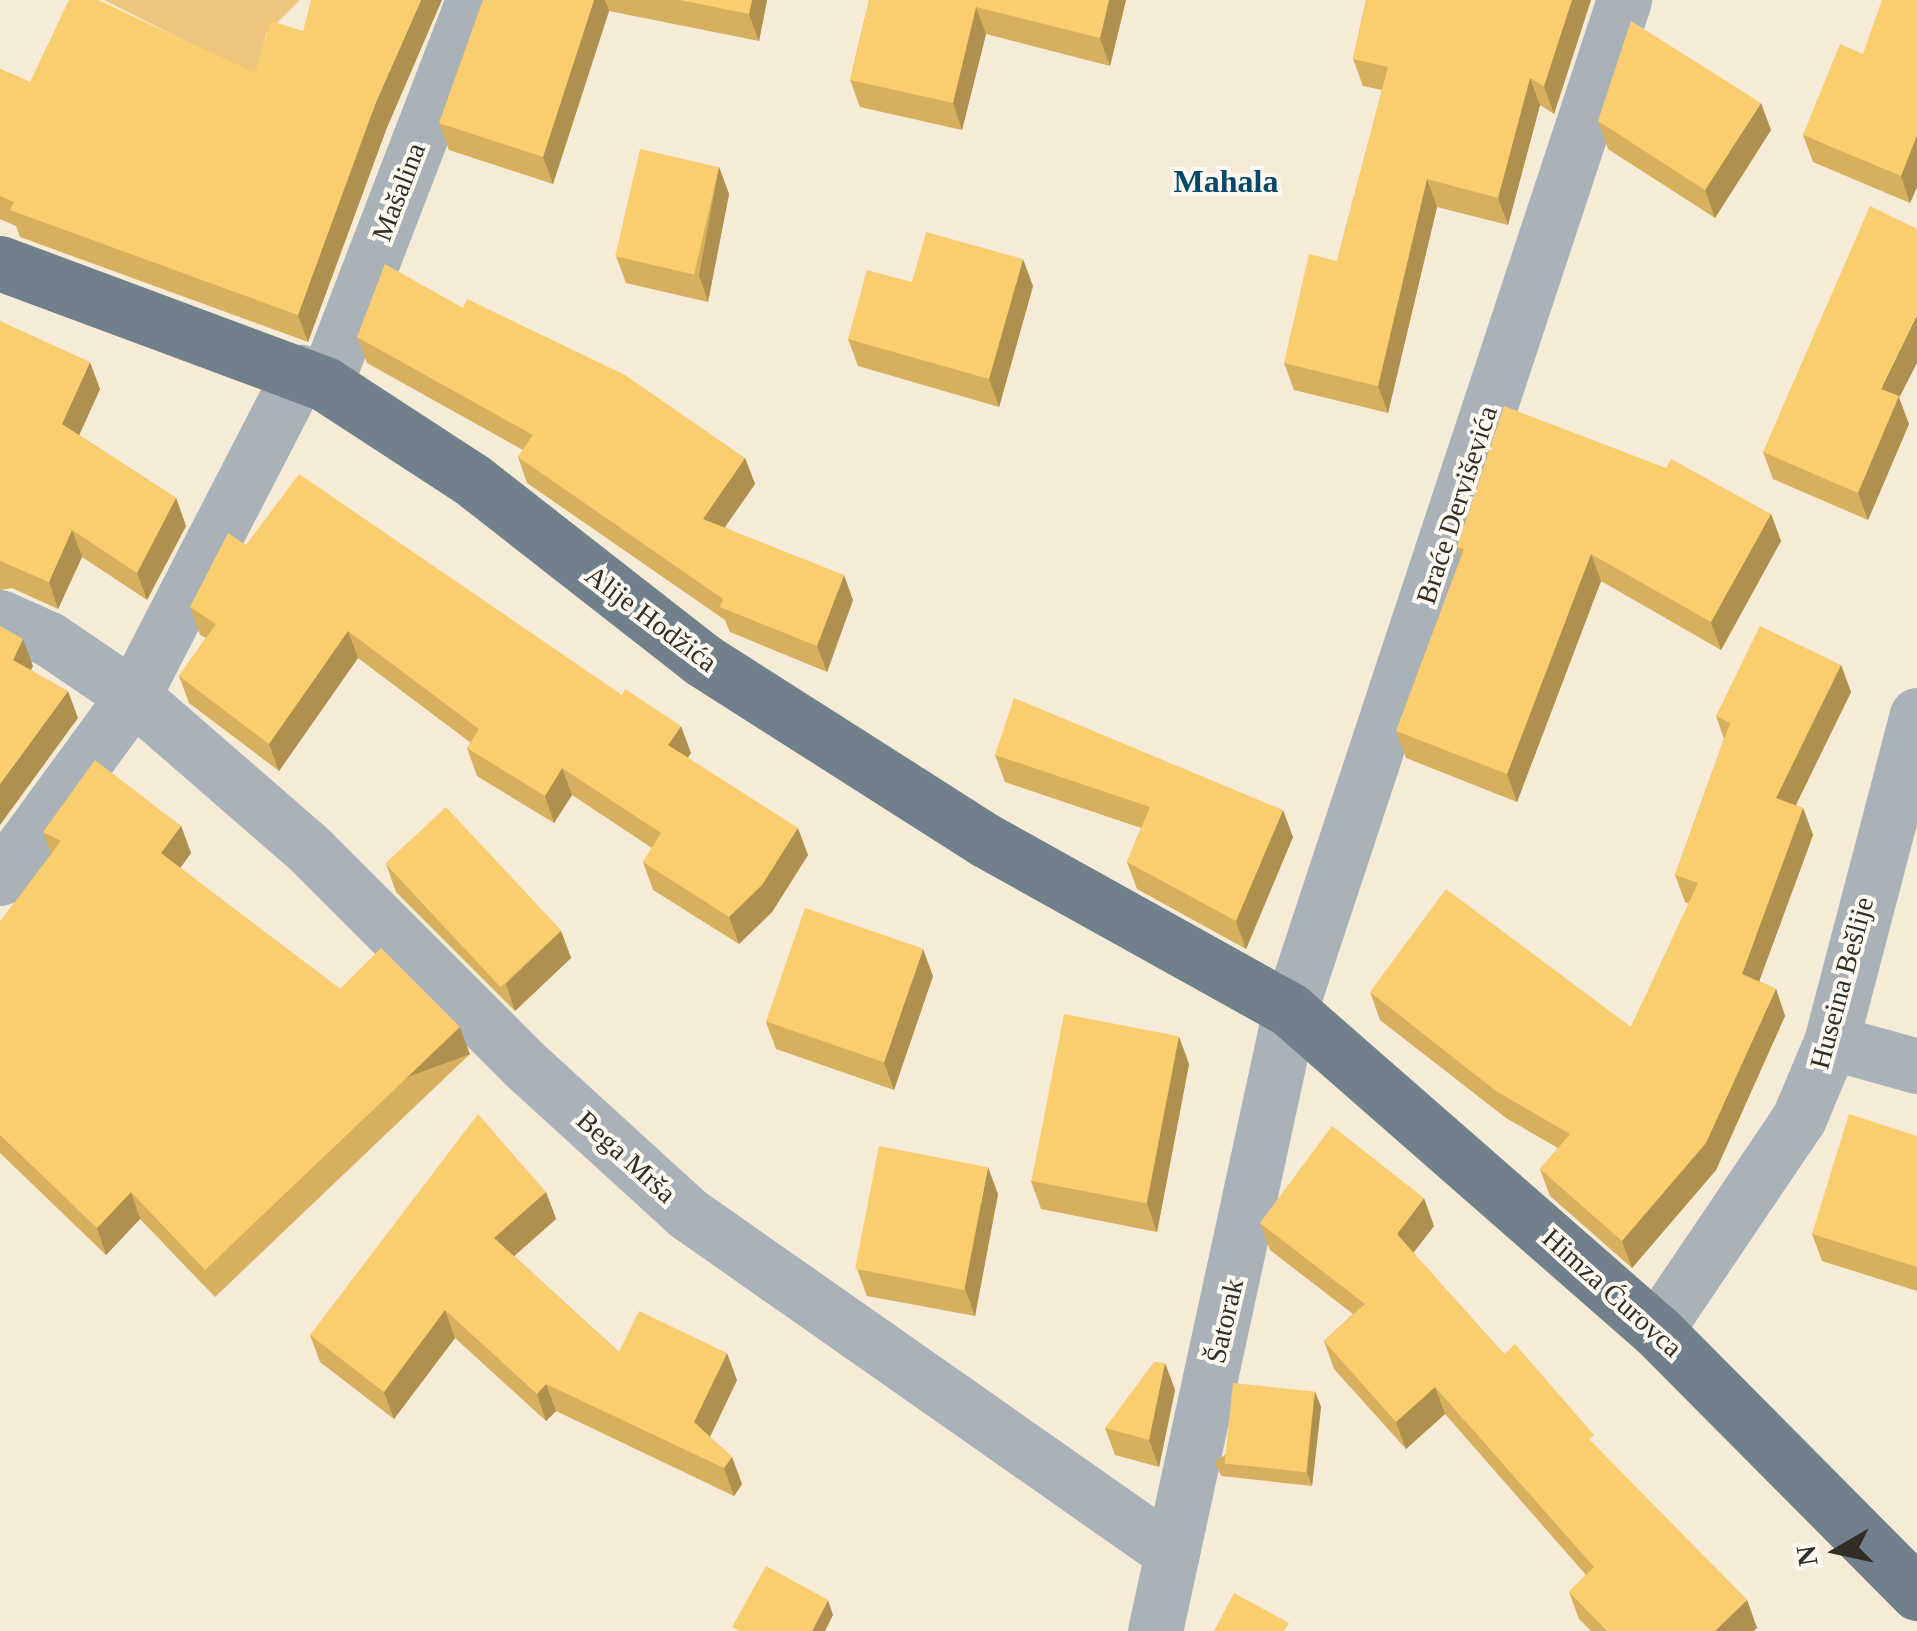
<!DOCTYPE html>
<html>
<head>
<meta charset="utf-8">
<style>
	body { margin:0 }
	#map { position:relative; width:1917px; height:1631px; overflow:hidden; background:#f6ebd6; font-family:Georgia,serif }
	div>[style] { position:absolute }
	[style*='--x'] { left:calc(var(--x)*1px); top:calc(var(--y)*1px); width:calc(var(--w)*1px); rotate:calc(var(--a)*1deg) }
	.green>* { inset:0; background:#ebc67c }
	.street>* { height:55px; margin:-27.5px; padding:0 27.5px; transform-origin:27.5px; border-radius:27.5px; background:#a9b2b8 }
	.primary>* { height:55px; margin:-27.5px; padding:0 27.5px; transform-origin:27.5px; border-radius:27.5px; background:#71818c }
	.wall>* { inset:0; background:#d7b05f }
	.shaded-wall>* { inset:0; background:#af904e; transform-origin:0 0 }
	.building>* { inset:0; background:#facd6f; transform-origin:0 0 }
	span { translate:-50% -50%; white-space:nowrap; text-align:center; line-height:1.15; -webkit-text-stroke:8px #fdf9f1; paint-order:stroke }
	.street-label { font-size:28px; color:#322e26 }
	.quarter-label { font-size:32px; color:#074767; font-weight:700 }
	.north { position:absolute; left:1787px; top:1501px; width:100px; height:100px; -webkit-text-stroke:8px #fdf9f1; paint-order:stroke; rotate:261deg; font-size:28px; font-weight:700; line-height:40px; text-align:center; color:#322e26 }
	.north::after { content:''; display:block; margin:auto; width:35px; height:45px; background:#322e26; clip-path:polygon(50% 0,100% 100%,50% 72%,0 100%) }
</style>
</head>
<body>
<div id="map">
	<div class="green">
		<i style="clip-path:polygon(104px 0,300px 0,266px 34px,257px 77px)"></i>
	</div>
	<div class="street">
		<i style="--x:325;--y:384;--w:412;--a:-68.9"></i>
		<i style="--x:0;--y:617;--w:54;--a:24.2"></i>
		<i style="--x:49;--y:639;--w:102;--a:34.2"></i>
		<i style="--x:133;--y:696;--w:236;--a:41"></i>
		<i style="--x:311;--y:851;--w:301;--a:45"></i>
		<i style="--x:524;--y:1064;--w:221;--a:42.4"></i>
		<i style="--x:687;--y:1213;--w:592;--a:35.03"></i>
		<i style="--x:0;--y:878;--w:225;--a:-53.8"></i>
		<i style="--x:133;--y:696;--w:365;--a:-62.7"></i>
		<i style="--x:1831;--y:1042;--w:89;--a:15.6"></i>
		<i style="--x:1656;--y:1330;--w:256;--a:-56"></i>
		<i style="--x:1799;--y:1118;--w:82;--a:-67.2"></i>
		<i style="--x:1831;--y:1042;--w:338;--a:-75.3"></i>
		<i style="--x:1155;--y:1631;--w:636;--a:-77.74"></i>
		<i style="--x:1290;--y:1010;--w:1064;--a:-71.7"></i>
	</div>
	<div class="primary">
		<i style="--x:0;--y:263;--w:347;--a:20.4"></i>
		<i style="--x:325;--y:384;--w:174;--a:33.1"></i>
		<i style="--x:471;--y:479;--w:292;--a:38"></i>
		<i style="--x:701;--y:659;--w:337;--a:32.5"></i>
		<i style="--x:985;--y:840;--w:349;--a:29.1"></i>
		<i style="--x:1290;--y:1010;--w:486;--a:41.2"></i>
		<i style="--x:1656;--y:1330;--w:371;--a:45.2"></i>
	</div>
	<div class="wall">
		<i style="clip-path:polygon(483px 0,767px 0,759px 41px,609px 11px,553px 184px,449px 150px,439px 123px)"></i>
		<i style="clip-path:polygon(869px 0,1126px 0,1110px 66px,986px 34px,962px 130px,860px 107px,850px 80px)"></i>
		<i style="clip-path:polygon(1366px 0,1591px 0,1554px 114px,1540px 105px,1508px 225px,1437px 207px,1388px 413px,1294px 390px,1284px 363px,1337px 261px,1382px 90px,1363px 86px,1353px 59px)"></i>
		<i style="clip-path:polygon(1917px 0,1917px 187px,1910px 203px,1813px 162px,1803px 135px,1863px 54px)"></i>
		<i style="clip-path:polygon(303px 31px,386px 130px,308px 342px,20px 237px,16px 226px,0 219px,0 69px,30px 82px,255px 73px)"></i>
		<i style="clip-path:polygon(1598px 121px,1771px 130px,1715px 218px,1608px 149px)"></i>
		<i style="clip-path:polygon(719px 167px,729px 194px,708px 302px,626px 283px,616px 256px)"></i>
		<i style="clip-path:polygon(912px 282px,1033px 286px,999px 407px,858px 366px,848px 339px)"></i>
		<i style="clip-path:polygon(463px 308px,745px 458px,755px 484px,725px 527px,853px 600px,827px 672px,730px 632px,725px 620px,527px 483px,518px 457px,523px 450px,367px 363px,357px 337px)"></i>
		<i style="clip-path:polygon(0 321px,100px 389px,79px 435px,176px 498px,186px 526px,147px 600px,82px 557px,58px 609px,12px 588px,0 590px)"></i>
		<i style="clip-path:polygon(1899px 398px,1909px 424px,1868px 520px,1773px 479px,1763px 452px)"></i>
		<i style="clip-path:polygon(1771px 514px,1781px 541px,1721px 650px,1601px 581px,1517px 802px,1406px 758px,1396px 731px,1461px 557px,1457px 547px)"></i>
		<i style="clip-path:polygon(246px 545px,691px 753px,687px 758px,808px 855px,772px 912px,739px 944px,653px 890px,643px 862px,652px 848px,572px 795px,554px 823px,477px 776px,467px 748px,471px 743px,358px 658px,279px 771px,189px 703px,179px 676px,206px 638px,200px 635px,190px 607px)"></i>
		<i style="clip-path:polygon(1841px 665px,1851px 692px,1796px 805px,1803px 808px,1813px 835px,1759px 981px,1776px 989px,1785px 1016px,1716px 1170px,1632px 1268px,1550px 1196px,1540px 1169px,1558px 1148px,1506px 1118px,1380px 1020px,1370px 992px,1631px 1027px,1689px 904px,1685px 902px,1675px 875px,1724px 739px,1716px 716px)"></i>
		<i style="clip-path:polygon(995px 755px,1293px 837px,1246px 949px,1137px 889px,1127px 862px,1141px 828px,1005px 782px)"></i>
		<i style="clip-path:polygon(181px 826px,191px 853px,180px 868px,340px 989px,470px 1054px,215px 1297px,140px 1219px,106px 1255px,0 1153px,0 922px,51px 854px,43px 832px)"></i>
		<i style="clip-path:polygon(386px 864px,561px 931px,571px 958px,515px 1011px,396px 892px)"></i>
		<i style="clip-path:polygon(933px 976px,894px 1090px,776px 1049px,766px 1022px)"></i>
		<i style="clip-path:polygon(1179px 1037px,1189px 1064px,1157px 1232px,1041px 1209px,1031px 1181px)"></i>
		<i style="clip-path:polygon(1917px 1136px,1917px 1291px,1822px 1261px,1812px 1234px)"></i>
		<i style="clip-path:polygon(546px 1192px,556px 1219px,514px 1256px,619px 1352px,737px 1380px,710px 1437px,732px 1457px,742px 1484px,734px 1496px,556px 1411px,546px 1421px,455px 1338px,394px 1419px,320px 1362px,310px 1335px)"></i>
		<i style="clip-path:polygon(998px 1194px,975px 1316px,867px 1296px,857px 1269px)"></i>
		<i style="clip-path:polygon(1260px 1223px,1434px 1226px,1413px 1253px,1504px 1354px,1747px 1600px,1757px 1628px,1753px 1631px,1591px 1631px,1579px 1619px,1569px 1592px,1586px 1575px,1445px 1414px,1406px 1449px,1334px 1369px,1324px 1341px,1353px 1314px,1270px 1250px)"></i>
		<i style="clip-path:polygon(1165px 1363px,1175px 1390px,1159px 1467px,1115px 1455px,1105px 1428px)"></i>
		<i style="clip-path:polygon(1315px 1392px,1321px 1407px,1312px 1486px,1221px 1476px,1215px 1462px)"></i>
	</div>
	<div class="shaded-wall">
		<i style="clip-path:polygon(421px 0,442px 0,386px 130px,308px 342px,298px 315px,376px 102px)"></i>
		<i style="clip-path:polygon(594px 0,605px 0,609px 11px,553px 184px,543px 157px)"></i>
		<i style="clip-path:polygon(752px 0,767px 0,759px 41px,749px 14px)"></i>
		<i style="clip-path:polygon(1109px 0,1126px 0,1110px 66px,1100px 38px)"></i>
		<i style="clip-path:polygon(1572px 0,1591px 0,1554px 114px,1544px 86px)"></i>
		<i style="clip-path:polygon(976px 7px,986px 34px,962px 130px,953px 103px)"></i>
		<i style="clip-path:polygon(1530px 78px,1540px 105px,1508px 225px,1498px 198px)"></i>
		<i style="clip-path:polygon(1761px 103px,1771px 130px,1715px 218px,1705px 190px)"></i>
		<i style="clip-path:polygon(1917px 135px,1917px 187px,1910px 203px,1901px 176px)"></i>
		<i style="clip-path:polygon(719px 167px,729px 194px,708px 302px,699px 275px)"></i>
		<i style="clip-path:polygon(1427px 179px,1437px 207px,1388px 413px,1378px 386px)"></i>
		<i style="clip-path:polygon(1023px 259px,1033px 286px,999px 407px,989px 379px)"></i>
		<i style="clip-path:polygon(1917px 315px,1917px 363px,1899px 398px,1909px 424px,1868px 520px,1858px 493px,1881px 389px)"></i>
		<i style="clip-path:polygon(90px 362px,100px 389px,72px 451px,62px 424px)"></i>
		<i style="clip-path:polygon(745px 458px,755px 484px,713px 544px,703px 519px)"></i>
		<i style="clip-path:polygon(176px 498px,186px 526px,147px 600px,137px 573px)"></i>
		<i style="clip-path:polygon(1771px 514px,1781px 541px,1721px 650px,1711px 622px)"></i>
		<i style="clip-path:polygon(72px 530px,82px 557px,58px 609px,49px 582px)"></i>
		<i style="clip-path:polygon(1591px 554px,1601px 581px,1517px 802px,1507px 774px)"></i>
		<i style="clip-path:polygon(844px 575px,853px 600px,827px 672px,817px 646px)"></i>
		<i style="clip-path:polygon(348px 631px,358px 658px,279px 771px,269px 744px)"></i>
		<i style="clip-path:polygon(23px 639px,33px 666px,23px 688px,13px 660px)"></i>
		<i style="clip-path:polygon(1841px 665px,1851px 692px,1786px 825px,1776px 798px)"></i>
		<i style="clip-path:polygon(68px 691px,78px 718px,0 825px,0 784px)"></i>
		<i style="clip-path:polygon(681px 726px,691px 753px,678px 773px,668px 745px)"></i>
		<i style="clip-path:polygon(562px 768px,572px 795px,554px 823px,545px 796px)"></i>
		<i style="clip-path:polygon(1803px 808px,1813px 835px,1752px 1001px,1742px 974px)"></i>
		<i style="clip-path:polygon(1283px 810px,1293px 837px,1246px 949px,1236px 921px)"></i>
		<i style="clip-path:polygon(181px 826px,191px 853px,171px 881px,161px 853px)"></i>
		<i style="clip-path:polygon(798px 828px,808px 855px,772px 912px,739px 944px,729px 917px)"></i>
		<i style="clip-path:polygon(561px 931px,571px 958px,515px 1011px,506px 984px)"></i>
		<i style="clip-path:polygon(923px 949px,933px 976px,894px 1090px,884px 1063px)"></i>
		<i style="clip-path:polygon(1776px 989px,1785px 1016px,1716px 1170px,1632px 1268px,1622px 1241px)"></i>
		<i style="left:460px;top:1027px;width:29px;height:352px;rotate:70deg"></i>
		<i style="clip-path:polygon(1179px 1037px,1189px 1064px,1157px 1232px,1147px 1204px)"></i>
		<i style="clip-path:polygon(988px 1167px,998px 1194px,975px 1316px,965px 1288px)"></i>
		<i style="clip-path:polygon(131px 1192px,140px 1219px,106px 1255px,97px 1228px)"></i>
		<i style="clip-path:polygon(546px 1192px,556px 1219px,504px 1265px,494px 1238px)"></i>
		<i style="clip-path:polygon(1424px 1198px,1434px 1226px,1407px 1261px,1397px 1234px)"></i>
		<i style="clip-path:polygon(445px 1310px,455px 1338px,394px 1419px,384px 1392px)"></i>
		<i style="clip-path:polygon(727px 1353px,737px 1380px,704px 1449px,694px 1422px)"></i>
		<i style="clip-path:polygon(1165px 1363px,1175px 1390px,1159px 1467px,1149px 1440px)"></i>
		<i style="clip-path:polygon(546px 1384px,556px 1411px,546px 1421px,537px 1394px)"></i>
		<i style="clip-path:polygon(1435px 1387px,1445px 1414px,1406px 1449px,1396px 1422px)"></i>
		<i style="clip-path:polygon(1315px 1392px,1321px 1407px,1312px 1486px,1307px 1472px)"></i>
		<i style="clip-path:polygon(732px 1457px,742px 1484px,734px 1496px,724px 1468px)"></i>
		<i style="clip-path:polygon(828px 1600px,833px 1615px,825px 1631px,812px 1631px)"></i>
		<i style="clip-path:polygon(1747px 1600px,1757px 1628px,1753px 1631px,1715px 1631px)"></i>
	</div>
	<div class="building">
		<i style="clip-path:polygon(69px 0,98px 0,255px 73px,271px 21px,303px 31px,311px 0,421px 0,376px 102px,298px 315px,10px 210px,14px 202px,0 196px,0 69px,30px 82px)"></i>
		<i style="clip-path:polygon(483px 0,594px 0,543px 157px,439px 123px)"></i>
		<i style="clip-path:polygon(680px 0,752px 0,749px 14px)"></i>
		<i style="clip-path:polygon(869px 0,1109px 0,1100px 38px,976px 7px,953px 103px,850px 80px)"></i>
		<i style="clip-path:polygon(1366px 0,1572px 0,1544px 86px,1530px 78px,1498px 198px,1427px 179px,1378px 386px,1284px 363px,1309px 254px,1337px 261px,1388px 67px,1353px 59px)"></i>
		<i style="clip-path:polygon(1882px 0,1917px 0,1917px 135px,1901px 176px,1803px 135px,1840px 44px,1863px 54px)"></i>
		<i style="clip-path:polygon(1631px 21px,1761px 103px,1705px 190px,1598px 121px)"></i>
		<i style="left:640px;top:149px;width:81px;height:110px;rotate:13deg"></i>
		<i style="clip-path:polygon(1870px 206px,1917px 229px,1917px 315px,1881px 389px,1899px 396px,1858px 493px,1763px 452px)"></i>
		<i style="clip-path:polygon(926px 232px,1023px 259px,989px 379px,848px 339px,867px 270px,912px 282px)"></i>
		<i style="clip-path:polygon(385px 264px,463px 308px,467px 299px,625px 375px,745px 458px,703px 519px,844px 575px,817px 646px,720px 607px,723px 599px,518px 457px,533px 435px,357px 337px)"></i>
		<i style="clip-path:polygon(0 321px,90px 362px,62px 424px,176px 498px,137px 573px,72px 530px,49px 582px,0 561px)"></i>
		<i style="clip-path:polygon(1504px 406px,1666px 468px,1671px 459px,1771px 514px,1711px 622px,1591px 554px,1507px 774px,1396px 731px,1464px 549px,1457px 547px)"></i>
		<i style="clip-path:polygon(299px 474px,622px 695px,625px 689px,681px 726px,668px 745px,798px 828px,762px 885px,729px 917px,643px 862px,661px 833px,562px 768px,545px 796px,467px 748px,479px 729px,348px 631px,269px 744px,179px 676px,216px 624px,190px 607px,228px 533px,246px 545px)"></i>
		<i style="clip-path:polygon(0 626px,23px 639px,13px 660px,68px 691px,0 784px)"></i>
		<i style="clip-path:polygon(1760px 626px,1841px 665px,1776px 798px,1803px 808px,1742px 974px,1776px 989px,1706px 1143px,1622px 1241px,1540px 1169px,1570px 1134px,1496px 1091px,1370px 992px,1446px 889px,1631px 1027px,1698px 883px,1675px 875px,1730px 723px,1716px 716px)"></i>
		<i style="clip-path:polygon(1014px 698px,1283px 810px,1236px 921px,1127px 862px,1150px 807px,995px 755px)"></i>
		<i style="clip-path:polygon(95px 760px,181px 826px,161px 853px,340px 989px,381px 948px,460px 1027px,205px 1270px,131px 1192px,97px 1228px,0 1135px,0 922px,61px 841px,43px 832px)"></i>
		<i style="left:446px;top:807px;width:169px;height:83px;rotate:47deg"></i>
		<i style="left:805px;top:908px;width:125px;height:120px;rotate:19deg"></i>
		<i style="left:1064px;top:1014px;width:117px;height:170px;rotate:11deg"></i>
		<i style="clip-path:polygon(478px 1114px,546px 1192px,494px 1238px,619px 1352px,639px 1311px,727px 1353px,694px 1422px,732px 1457px,724px 1468px,546px 1384px,537px 1394px,445px 1310px,384px 1392px,310px 1335px)"></i>
		<i style="clip-path:polygon(1849px 1114px,1917px 1136px,1917px 1267px,1812px 1234px)"></i>
		<i style="clip-path:polygon(1332px 1126px,1424px 1198px,1397px 1234px,1504px 1354px,1515px 1344px,1594px 1435px,1589px 1439px,1747px 1600px,1715px 1631px,1607px 1631px,1569px 1592px,1594px 1567px,1435px 1387px,1396px 1422px,1324px 1341px,1365px 1304px,1260px 1223px)"></i>
		<i style="left:879px;top:1146px;width:111px;height:125px;rotate:11deg"></i>
		<i style="clip-path:polygon(1154px 1362px,1165px 1363px,1149px 1440px,1105px 1428px)"></i>
		<i style="left:1233px;top:1383px;width:82px;height:81px;rotate:6deg"></i>
		<i style="clip-path:polygon(766px 1566px,828px 1600px,812px 1631px,739px 1631px,732px 1627px)"></i>
		<i style="clip-path:polygon(1234px 1593px,1289px 1623px,1284px 1631px,1214px 1631px)"></i>
	</div>
	<div class="street-label">
		<span style="left:399px;top:192px;rotate:-69deg">Mašalina</span>
		<span style="left:1457px;top:505px;rotate:-72deg">Braće Derviševića</span>
		<span style="left:651px;top:619px;rotate:37deg">Alije Hodžića</span>
		<span style="left:1842px;top:983px;rotate:-75deg">Huseina Bešlije</span>
		<span style="left:626px;top:1157px;rotate:42deg">Bega Mrša</span>
		<span style="left:1612px;top:1293px;rotate:42deg">Himza Ćurovca</span>
		<span style="left:1225px;top:1321px;rotate:-77deg">Šatorak</span>
	</div>
	<div class="quarter-label">
		<span style="left:1226px;top:181px">Mahala</span>
	</div>
	<div class="north">N</div>
</div>
</body>
</html>
